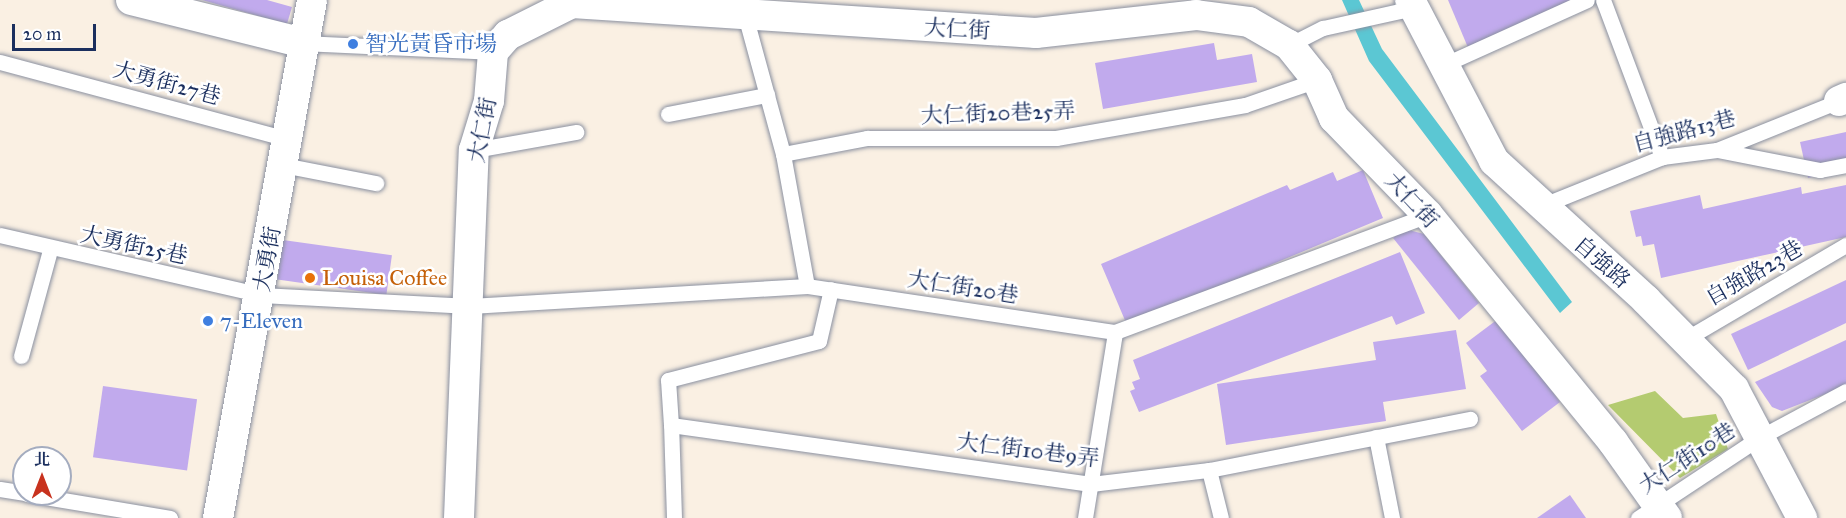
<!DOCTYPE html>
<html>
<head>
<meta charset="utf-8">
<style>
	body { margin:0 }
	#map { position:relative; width:1846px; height:518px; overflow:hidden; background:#faf0e3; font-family:"IM FELL Great Primer","Noto Serif TC",serif }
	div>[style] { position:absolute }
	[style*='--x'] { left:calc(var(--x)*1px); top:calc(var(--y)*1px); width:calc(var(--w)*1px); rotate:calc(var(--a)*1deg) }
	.green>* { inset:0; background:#b4cb70 }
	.water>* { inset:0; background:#5bc7d3 }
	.building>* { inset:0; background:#c1aaed; transform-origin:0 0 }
	.roads { filter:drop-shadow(0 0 2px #8a90a0) drop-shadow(0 0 2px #8a90a0) }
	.lane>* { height:15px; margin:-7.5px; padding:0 7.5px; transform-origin:7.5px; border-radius:7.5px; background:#fff }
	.street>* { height:30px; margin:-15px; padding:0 15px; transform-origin:15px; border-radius:15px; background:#fff }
	.dots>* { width:16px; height:16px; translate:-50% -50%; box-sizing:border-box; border:3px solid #fff; border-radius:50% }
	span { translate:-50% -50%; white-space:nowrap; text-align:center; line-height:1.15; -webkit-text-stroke:5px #fff; paint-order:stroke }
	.street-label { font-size:22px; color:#1b2f5e }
	.shop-label { font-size:22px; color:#366cbe }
	.left { translate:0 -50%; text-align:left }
	.food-label { font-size:22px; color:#c56008 }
	.north { position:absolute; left:12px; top:446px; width:60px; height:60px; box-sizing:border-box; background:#fff; border:2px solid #a4acbf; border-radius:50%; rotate:0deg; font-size:16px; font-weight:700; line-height:24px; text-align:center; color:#1b2f5e }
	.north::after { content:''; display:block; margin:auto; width:21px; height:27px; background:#c8321e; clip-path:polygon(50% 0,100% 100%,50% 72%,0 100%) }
	.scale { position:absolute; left:12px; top:24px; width:84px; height:27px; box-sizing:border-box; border:3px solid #1b2f5e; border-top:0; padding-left:8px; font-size:18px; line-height:21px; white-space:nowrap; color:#1b2f5e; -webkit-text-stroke:4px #fff; paint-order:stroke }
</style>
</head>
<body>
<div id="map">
	<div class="green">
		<i style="clip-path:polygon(1655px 391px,1683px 418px,1716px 414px,1728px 449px,1680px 478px,1608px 405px)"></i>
	</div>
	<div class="water">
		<i style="clip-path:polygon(1342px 0,1359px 0,1382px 49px,1572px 302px,1560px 313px,1369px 61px)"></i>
	</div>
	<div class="building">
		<i style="clip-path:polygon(202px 0,267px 0,292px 7px,287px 24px)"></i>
		<i style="clip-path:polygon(1448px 0,1588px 0,1469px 50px)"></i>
		<i style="clip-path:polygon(1214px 43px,1217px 60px,1252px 54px,1257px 82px,1103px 109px,1095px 63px)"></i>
		<i style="clip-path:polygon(1846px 132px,1846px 169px,1808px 178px,1800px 142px)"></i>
		<i style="clip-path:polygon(1363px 170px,1383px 218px,1127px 325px,1101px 264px,1287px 185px,1290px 190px,1333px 172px,1337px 181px)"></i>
		<i style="clip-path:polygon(1846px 185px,1846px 237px,1661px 278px,1654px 244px,1643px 246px,1641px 236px,1636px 237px,1630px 211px,1700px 195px,1703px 209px,1801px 187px,1802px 194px)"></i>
		<i style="clip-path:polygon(1405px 229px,1424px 234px,1479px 303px,1459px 320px,1393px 238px)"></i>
		<i style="left:283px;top:240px;width:110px;height:40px;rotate:8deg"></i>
		<i style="clip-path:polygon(1400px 252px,1425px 313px,1396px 325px,1392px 316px,1139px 412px,1130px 391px,1135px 389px,1132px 382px,1140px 379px,1133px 360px)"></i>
		<i style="clip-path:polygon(1846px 280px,1846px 323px,1748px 370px,1731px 334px)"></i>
		<i style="clip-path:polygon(1498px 319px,1560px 402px,1522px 431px,1480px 376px,1487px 371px,1466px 343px)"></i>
		<i style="clip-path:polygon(1456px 330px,1466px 389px,1383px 402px,1386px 421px,1226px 445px,1217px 384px,1376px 360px,1373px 342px)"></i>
		<i style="clip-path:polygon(1846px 340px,1846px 386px,1782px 411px,1772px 407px,1755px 382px)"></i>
		<i style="left:103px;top:386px;width:95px;height:72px;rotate:8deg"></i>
		<i style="clip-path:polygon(1570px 495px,1586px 518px,1537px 518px)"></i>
	</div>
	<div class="roads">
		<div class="lane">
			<i style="--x:1603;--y:0;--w:168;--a:69.4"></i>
			<i style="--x:745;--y:15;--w:144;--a:74.7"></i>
			<i style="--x:783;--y:154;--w:134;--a:79.7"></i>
			<i style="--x:304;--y:43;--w:189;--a:2.7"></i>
			<i style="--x:1289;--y:45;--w:38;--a:-27"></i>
			<i style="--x:1323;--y:28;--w:92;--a:-12.5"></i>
			<i style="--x:0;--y:62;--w:298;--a:15"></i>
			<i style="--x:1441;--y:66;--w:160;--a:-24.3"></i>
			<i style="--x:668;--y:114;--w:101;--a:-10.9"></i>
			<i style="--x:474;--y:150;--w:104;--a:-10"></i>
			<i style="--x:1717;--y:150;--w:105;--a:11"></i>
			<i style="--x:1820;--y:170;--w:26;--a:-11"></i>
			<i style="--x:783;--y:154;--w:86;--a:-10.8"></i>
			<i style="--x:867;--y:138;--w:189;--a:0"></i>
			<i style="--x:1056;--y:138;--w:192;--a:-9.9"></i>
			<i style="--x:1245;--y:105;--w:76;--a:-19.1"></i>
			<i style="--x:283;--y:165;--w:95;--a:11"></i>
			<i style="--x:1541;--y:206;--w:131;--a:-22"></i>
			<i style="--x:1662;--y:157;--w:55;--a:-7.3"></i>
			<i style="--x:1717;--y:150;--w:131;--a:-21.9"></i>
			<i style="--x:0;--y:235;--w:268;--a:12.9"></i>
			<i style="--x:261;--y:295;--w:209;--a:3"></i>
			<i style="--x:470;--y:306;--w:338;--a:-3.4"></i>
			<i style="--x:807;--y:286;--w:311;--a:8.5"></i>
			<i style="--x:1115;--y:332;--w:334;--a:-20.5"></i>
			<i style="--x:1684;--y:340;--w:188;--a:-30.4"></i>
			<i style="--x:21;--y:356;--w:110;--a:-74.7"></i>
			<i style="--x:671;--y:425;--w:45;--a:-93.8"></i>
			<i style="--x:668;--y:380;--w:156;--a:-14.5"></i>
			<i style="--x:819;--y:341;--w:53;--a:-77"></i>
			<i style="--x:1376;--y:437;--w:83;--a:78.8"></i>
			<i style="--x:1209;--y:470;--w:49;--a:76"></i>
			<i style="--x:0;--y:489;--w:24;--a:9"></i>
			<i style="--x:27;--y:494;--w:145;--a:9.5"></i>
			<i style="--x:674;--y:518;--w:93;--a:-91.8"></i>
			<i style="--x:671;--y:425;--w:424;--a:8"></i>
			<i style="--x:1091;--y:484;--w:119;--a:-6.8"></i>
			<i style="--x:1209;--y:470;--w:266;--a:-11.1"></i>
			<i style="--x:1085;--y:518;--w:188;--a:-80.8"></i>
			<i style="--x:1638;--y:518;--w:149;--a:-33.5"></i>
			<i style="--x:1762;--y:436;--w:95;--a:-28.2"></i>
		</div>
		<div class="street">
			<i style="--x:131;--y:0;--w:178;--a:14"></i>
			<i style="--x:1410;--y:0;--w:182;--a:62.4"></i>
			<i style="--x:1494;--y:161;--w:206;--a:42.4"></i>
			<i style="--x:1646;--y:300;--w:125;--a:45.3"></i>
			<i style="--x:1734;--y:389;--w:146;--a:62.2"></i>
			<i style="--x:1839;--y:101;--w:8;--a:-23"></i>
			<i style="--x:218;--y:518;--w:526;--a:-79.71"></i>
			<i style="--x:459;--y:518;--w:368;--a:-87.7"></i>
			<i style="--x:474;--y:150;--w:51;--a:-73"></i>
			<i style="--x:489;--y:101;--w:49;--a:-85.3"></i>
			<i style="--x:493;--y:52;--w:23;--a:-49"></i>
			<i style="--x:508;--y:35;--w:72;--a:-26.6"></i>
			<i style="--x:572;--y:3;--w:465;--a:3.7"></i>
			<i style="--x:1036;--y:33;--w:161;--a:-6.4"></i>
			<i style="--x:1196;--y:15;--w:53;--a:7.5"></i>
			<i style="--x:1249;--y:22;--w:46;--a:29.9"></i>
			<i style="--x:1289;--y:45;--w:45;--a:51.3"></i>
			<i style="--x:1317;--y:80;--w:42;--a:65.9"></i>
			<i style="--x:1334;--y:118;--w:135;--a:45.9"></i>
			<i style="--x:1428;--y:215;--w:293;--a:50.8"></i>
			<i style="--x:1613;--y:442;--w:93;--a:54.6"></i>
		</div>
	</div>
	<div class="dots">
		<i style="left:353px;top:44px;background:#3f7fe0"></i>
		<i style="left:310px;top:278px;background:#e8710a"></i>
		<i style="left:208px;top:321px;background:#3f7fe0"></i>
	</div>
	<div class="street-label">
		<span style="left:957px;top:29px;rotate:3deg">大仁街</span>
		<span style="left:167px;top:83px;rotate:15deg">大勇街27巷</span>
		<span style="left:998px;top:113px;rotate:-2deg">大仁街20巷25弄</span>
		<span style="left:482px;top:130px;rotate:-79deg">大仁街</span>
		<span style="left:1684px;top:131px;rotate:-15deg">自強路13巷</span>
		<span style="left:1412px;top:200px;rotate:47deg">大仁街</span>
		<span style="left:134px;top:245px;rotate:12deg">大勇街25巷</span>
		<span style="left:267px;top:259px;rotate:-80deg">大勇街</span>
		<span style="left:1602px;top:262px;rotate:41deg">自強路</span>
		<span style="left:1754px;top:273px;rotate:-30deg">自強路23巷</span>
		<span style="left:963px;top:287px;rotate:9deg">大仁街20巷</span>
		<span style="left:1028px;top:450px;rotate:7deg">大仁街10巷9弄</span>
		<span style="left:1687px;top:458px;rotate:-33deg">大仁街10巷</span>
	</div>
	<div class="shop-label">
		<span class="left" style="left:365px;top:44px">智光黃昏市場</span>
		<span class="left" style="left:220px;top:321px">7-Eleven</span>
	</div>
	<div class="food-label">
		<span class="left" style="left:322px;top:278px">Louisa Coffee</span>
	</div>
	<div class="north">北</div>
	<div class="scale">20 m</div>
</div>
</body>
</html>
